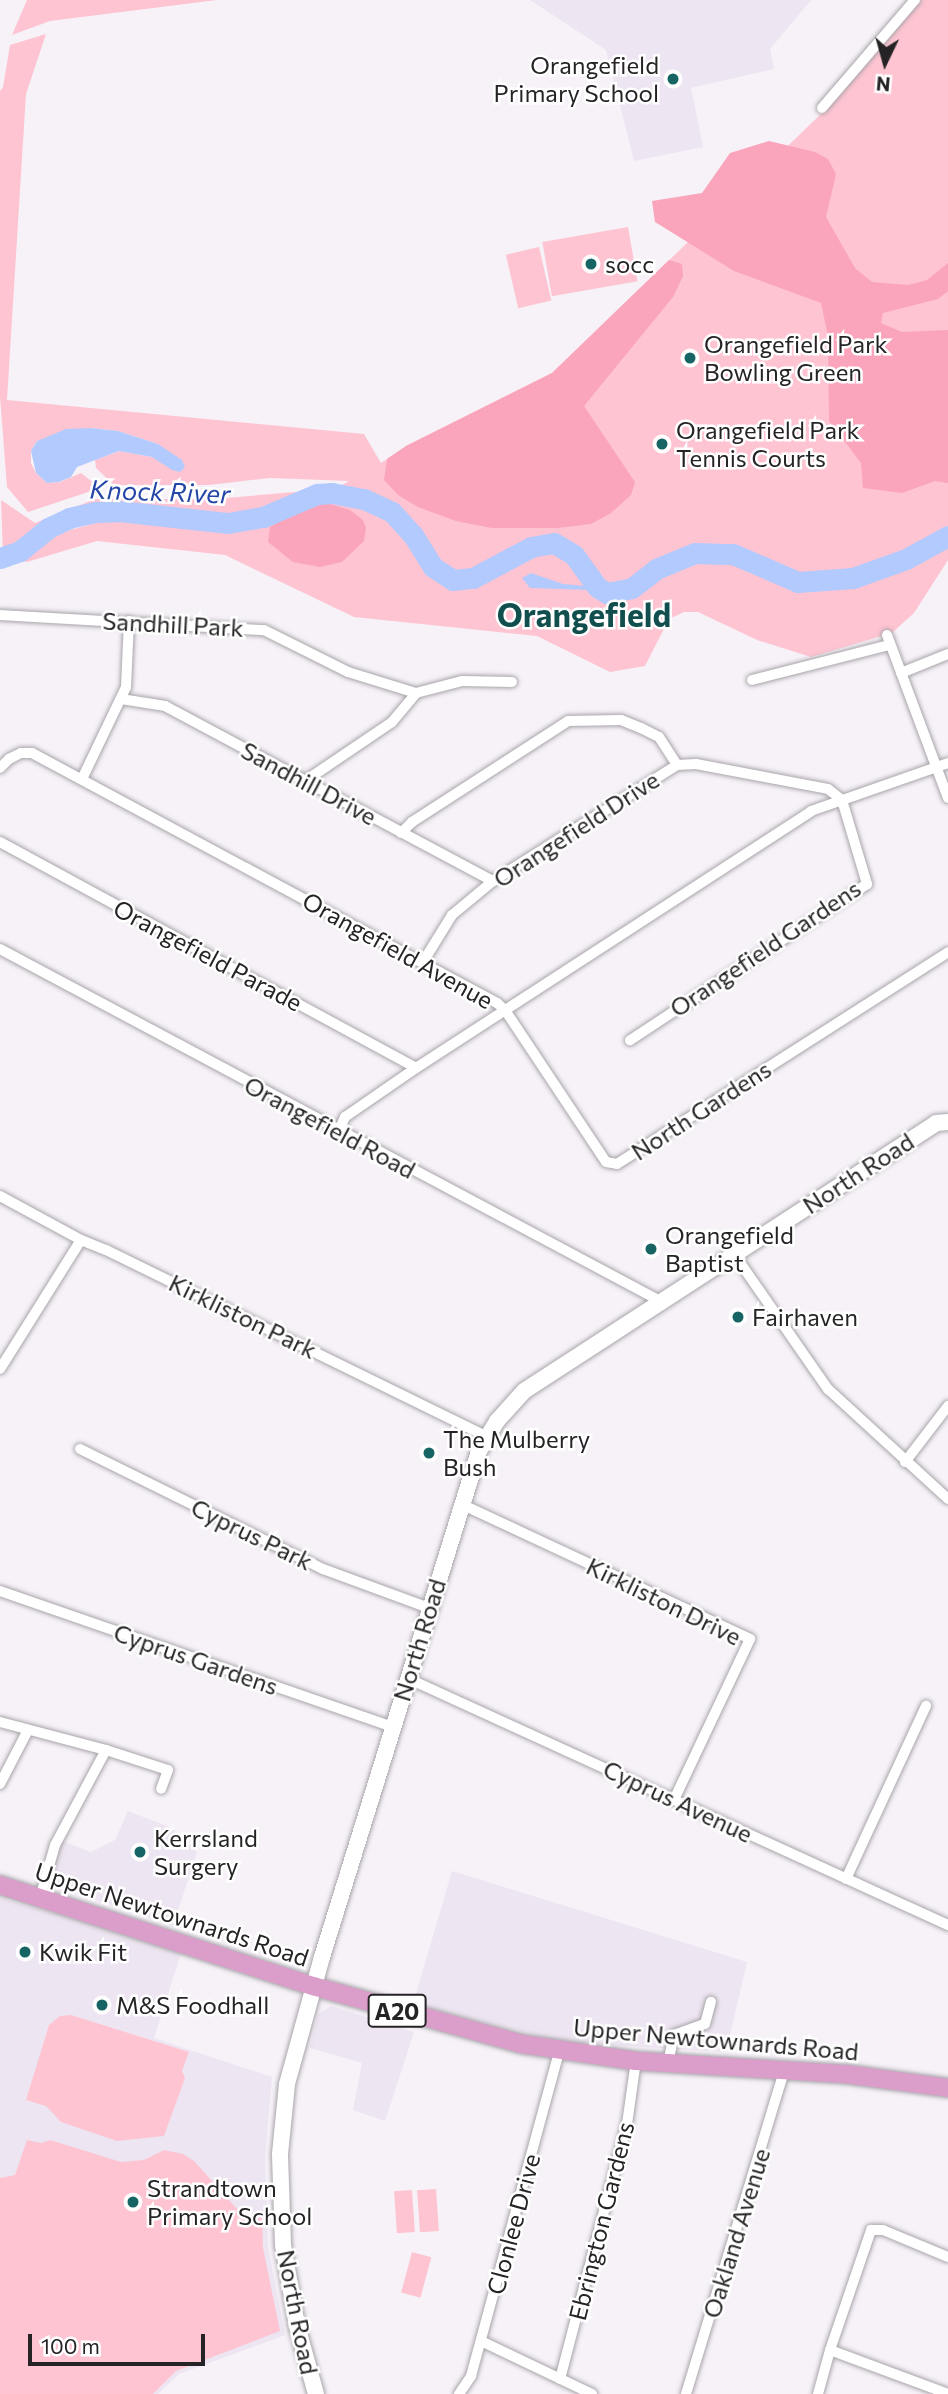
<!DOCTYPE html>
<html>
<head>
<meta charset="utf-8">
<style>
	body { margin:0 }
	#map { position:relative; width:948px; height:2394px; overflow:hidden; background:#f6f2f8; font-family:Commissioner,sans-serif }
	div>[style] { position:absolute }
	[style*='--x'] { left:calc(var(--x)*1px); top:calc(var(--y)*1px); width:calc(var(--w)*1px); rotate:calc(var(--a)*1deg) }
	.built>* { inset:0; background:#ede5f1 }
	.green>* { inset:0; background:#fec4d2; transform-origin:0 0 }
	.forest>* { inset:0; background:#faa5bb }
	.water>* { inset:0; background:#b2cafe }
	.river>* { height:21px; margin:-10.5px; padding:0 10.5px; transform-origin:10.5px; border-radius:10.5px; background:#b2cafe }
	.roads { filter:drop-shadow(0 0 2px #a9a5aa) drop-shadow(0 0 2px #a9a5aa) }
	.street>* { height:10px; margin:-5px; padding:0 5px; transform-origin:5px; border-radius:5px; background:#fff }
	.secondary>* { height:16px; margin:-8px; padding:0 8px; transform-origin:8px; border-radius:8px; background:#fff }
	.primary>* { height:18px; margin:-9px; padding:0 9px; transform-origin:9px; border-radius:9px; background:#db9ecb }
	.dots>* { width:19px; height:19px; translate:-50% -50%; box-sizing:border-box; border:4px solid #fff; border-radius:50% }
	span { translate:-50% -50%; white-space:nowrap; text-align:center; line-height:1.15; -webkit-text-stroke:5px #fff; paint-order:stroke }
	.shield-label span { padding:2px 5px; background:#fff; border:2px solid; border-radius:5px; -webkit-text-stroke-width:0 }
	.shield-label { font-size:23px; color:#252325; font-weight:700 }
	.poi-label { font-size:24px; color:#252325 }
	.right { translate:-100% -50%; text-align:right }
	.left { translate:0 -50%; text-align:left }
	.street-label { font-size:24px; color:#252325 }
	.water-label { font-size:26px; color:#2546a6; font-style:italic }
	.district-label { font-size:32px; color:#114f4e; font-weight:700 }
	.north { position:absolute; left:850px; top:28px; width:70px; height:70px; -webkit-text-stroke:5px #fff; paint-order:stroke; rotate:185deg; font-size:19px; font-weight:700; line-height:28px; text-align:center; color:#252325 }
	.north::after { content:''; display:block; margin:auto; width:24px; height:32px; background:#252325; clip-path:polygon(50% 0,100% 100%,50% 72%,0 100%) }
	.scale { position:absolute; left:28px; top:2334px; width:177px; height:32px; box-sizing:border-box; border:4px solid #252325; border-top:0; padding-left:9px; font-size:21px; line-height:24px; white-space:nowrap; color:#252325; -webkit-text-stroke:5px #fff; paint-order:stroke }
</style>
</head>
<body>
<div id="map">
	<div class="built">
		<i style="clip-path:polygon(530px 0,811px 0,770px 49px,774px 69px,691px 88px,703px 147px,634px 161px,606px 50px)"></i>
		<i style="clip-path:polygon(128px 1811px,172px 1828px,197px 1852px,173px 1926px,40px 1881px,54px 1838px,91px 1852px,115px 1840px)"></i>
		<i style="clip-path:polygon(452px 1871px,747px 1962px,726px 2052px,562px 2042px,413px 2004px)"></i>
		<i style="clip-path:polygon(0 1898px,182px 1950px,154px 2038px,272px 2077px,265px 2157px,268px 2247px,285px 2335px,179px 2374px,158px 2394px,0 2394px)"></i>
		<i style="clip-path:polygon(331px 2006px,414px 2032px,385px 2121px,353px 2110px,362px 2063px,310px 2048px,318px 2014px)"></i>
	</div>
	<div class="green">
		<i style="clip-path:polygon(27px 0,217px 0,50px 21px,12px 35px)"></i>
		<i style="clip-path:polygon(921px 0,948px 0,948px 560px,914px 613px,892px 633px,811px 657px,757px 640px,698px 612px,684px 612px,669px 619px,645px 666px,610px 672px,537px 636px,354px 617px,225px 555px,97px 541px,27px 562px,9px 558px,48px 536px,107px 520px,245px 528px,285px 518px,349px 481px,270px 478px,209px 485px,114px 485px,96px 468px,95px 460px,120px 451px,152px 457px,158px 444px,118px 431px,91px 428px,37px 441px,31px 451px,31px 463px,36px 473px,47px 483px,60px 482px,81px 473px,100px 488px,28px 512px,7px 487px,0 397px,0 91px,3px 87px,10px 45px,46px 34px,26px 94px,7px 400px,364px 434px,381px 463px,406px 446px,552px 373px,821px 114px)"></i>
		<i style="left:628px;top:227px;width:55px;height:87px;rotate:80deg"></i>
		<i style="left:539px;top:247px;width:55px;height:34px;rotate:77deg"></i>
		<i style="clip-path:polygon(307px 491px,279px 507px,236px 517px,189px 518px,139px 509px,87px 509px,45px 525px,3px 556px,1px 500px,35px 523px,95px 499px,214px 499px)"></i>
		<i style="clip-path:polygon(71px 2015px,189px 2052px,182px 2071px,185px 2078px,164px 2136px,117px 2141px,61px 2122px,46px 2106px,26px 2100px,49px 2025px,60px 2016px)"></i>
		<i style="clip-path:polygon(27px 2140px,41px 2143px,50px 2140px,121px 2162px,144px 2160px,164px 2150px,183px 2154px,194px 2161px,239px 2211px,262px 2214px,263px 2248px,280px 2331px,176px 2371px,153px 2394px,0 2394px,0 2178px,15px 2175px)"></i>
		<i style="left:436px;top:2189px;width:42px;height:19px;rotate:86deg"></i>
		<i style="left:412px;top:2190px;width:42px;height:18px;rotate:86deg"></i>
		<i style="left:412px;top:2252px;width:20px;height:42px;rotate:15deg"></i>
	</div>
	<div class="forest">
		<i style="clip-path:polygon(769px 141px,815px 152px,828px 159px,836px 174px,826px 217px,855px 268px,872px 282px,908px 285px,927px 280px,948px 263px,948px 291px,938px 299px,883px 313px,881px 323px,902px 332px,948px 330px,948px 483px,935px 481px,902px 493px,863px 488px,861px 463px,829px 421px,828px 336px,821px 303px,734px 271px,655px 222px,652px 201px,702px 193px,730px 153px)"></i>
		<i style="clip-path:polygon(669px 260px,682px 264px,683px 276px,673px 297px,584px 406px,635px 482px,631px 495px,611px 513px,591px 524px,557px 528px,492px 528px,456px 521px,418px 507px,398px 495px,384px 480px,387px 459px,406px 446px,552px 373px)"></i>
		<i style="clip-path:polygon(317px 500px,350px 510px,363px 520px,366px 528px,364px 541px,342px 562px,320px 567px,293px 562px,268px 542px,270px 527px)"></i>
	</div>
	<div class="water">
		<i style="clip-path:polygon(91px 428px,118px 431px,158px 444px,182px 460px,185px 467px,180px 472px,172px 470px,152px 457px,119px 451px,77px 467px,71px 477px,59px 482px,47px 483px,36px 473px,31px 451px,37px 441px,66px 429px)"></i>
		<i style="clip-path:polygon(531px 573px,563px 584px,586px 586px,591px 590px,530px 588px,522px 578px)"></i>
	</div>
	<div class="river">
		<i style="--x:0;--y:558;--w:21;--a:-19"></i>
		<i style="--x:20;--y:551;--w:36;--a:-39"></i>
		<i style="--x:48;--y:528;--w:23;--a:-25"></i>
		<i style="--x:69;--y:518;--w:28;--a:-13"></i>
		<i style="--x:96;--y:512;--w:23;--a:-2"></i>
		<i style="--x:119;--y:511;--w:110;--a:6.3"></i>
		<i style="--x:228;--y:523;--w:36;--a:-10"></i>
		<i style="--x:263;--y:517;--w:59;--a:-23.1"></i>
		<i style="--x:317;--y:494;--w:15;--a:-4"></i>
		<i style="--x:332;--y:493;--w:33;--a:11"></i>
		<i style="--x:364;--y:499;--w:31;--a:25"></i>
		<i style="--x:392;--y:512;--w:31;--a:48"></i>
		<i style="--x:413;--y:535;--w:38;--a:58"></i>
		<i style="--x:433;--y:567;--w:24;--a:33"></i>
		<i style="--x:453;--y:580;--w:20;--a:-6"></i>
		<i style="--x:473;--y:578;--w:66;--a:-28.1"></i>
		<i style="--x:531;--y:547;--w:23;--a:-10"></i>
		<i style="--x:554;--y:543;--w:23;--a:31"></i>
		<i style="--x:574;--y:555;--w:39;--a:54"></i>
		<i style="--x:597;--y:587;--w:12;--a:31"></i>
		<i style="--x:607;--y:593;--w:25;--a:-11"></i>
		<i style="--x:632;--y:588;--w:31;--a:-38"></i>
		<i style="--x:656;--y:569;--w:42;--a:-22.3"></i>
		<i style="--x:695;--y:553;--w:38;--a:2"></i>
		<i style="--x:733;--y:554;--w:71;--a:23.3"></i>
		<i style="--x:798;--y:582;--w:55;--a:-4.2"></i>
		<i style="--x:853;--y:578;--w:56;--a:-19.7"></i>
		<i style="--x:906;--y:559;--w:48;--a:-28.7"></i>
	</div>
	<div class="roads">
		<div class="street">
			<i style="--x:822;--y:108;--w:143;--a:-49.3"></i>
			<i style="--x:0;--y:615;--w:264;--a:3.3"></i>
			<i style="--x:264;--y:630;--w:94;--a:26.6"></i>
			<i style="--x:348;--y:672;--w:71;--a:17.2"></i>
			<i style="--x:416;--y:693;--w:48;--a:-14.6"></i>
			<i style="--x:462;--y:681;--w:50;--a:1.1"></i>
			<i style="--x:887;--y:635;--w:174;--a:69.5"></i>
			<i style="--x:901;--y:673;--w:51;--a:-22"></i>
			<i style="--x:752;--y:680;--w:141;--a:-14.3"></i>
			<i style="--x:121;--y:699;--w:45;--a:9"></i>
			<i style="--x:165;--y:706;--w:372;--a:28.1"></i>
			<i style="--x:0;--y:768;--w:13;--a:-45"></i>
			<i style="--x:9;--y:759;--w:13;--a:-27"></i>
			<i style="--x:21;--y:753;--w:11;--a:0"></i>
			<i style="--x:32;--y:753;--w:528;--a:28.26"></i>
			<i style="--x:497;--y:1003;--w:11;--a:41"></i>
			<i style="--x:505;--y:1010;--w:182;--a:56.4"></i>
			<i style="--x:606;--y:1162;--w:11;--a:10"></i>
			<i style="--x:617;--y:1164;--w:393;--a:-32.6"></i>
			<i style="--x:82;--y:779;--w:102;--a:-64.4"></i>
			<i style="--x:126;--y:687;--w:66;--a:-87.4"></i>
			<i style="--x:305;--y:781;--w:105;--a:-34.1"></i>
			<i style="--x:392;--y:722;--w:38;--a:-50"></i>
			<i style="--x:401;--y:833;--w:16;--a:-45"></i>
			<i style="--x:412;--y:822;--w:186;--a:-32.9"></i>
			<i style="--x:568;--y:721;--w:53;--a:-1.1"></i>
			<i style="--x:621;--y:720;--w:22;--a:22"></i>
			<i style="--x:641;--y:728;--w:20;--a:27"></i>
			<i style="--x:659;--y:737;--w:33;--a:57"></i>
			<i style="--x:0;--y:842;--w:473;--a:28.5"></i>
			<i style="--x:0;--y:949;--w:750;--a:28.07"></i>
			<i style="--x:423;--y:962;--w:55;--a:-58.3"></i>
			<i style="--x:452;--y:915;--w:53;--a:-39.7"></i>
			<i style="--x:493;--y:881;--w:218;--a:-32.2"></i>
			<i style="--x:677;--y:765;--w:19;--a:-3"></i>
			<i style="--x:696;--y:764;--w:134;--a:10.7"></i>
			<i style="--x:828;--y:789;--w:18;--a:38"></i>
			<i style="--x:842;--y:800;--w:88;--a:73.4"></i>
			<i style="--x:867;--y:884;--w:284;--a:146.6"></i>
			<i style="--x:338;--y:1132;--w:17;--a:-65"></i>
			<i style="--x:345;--y:1117;--w:86;--a:-34.6"></i>
			<i style="--x:416;--y:1068;--w:471;--a:-33"></i>
			<i style="--x:811;--y:811;--w:145;--a:-19.3"></i>
			<i style="--x:0;--y:1196;--w:92;--a:28.5"></i>
			<i style="--x:81;--y:1240;--w:27;--a:22"></i>
			<i style="--x:106;--y:1250;--w:424;--a:26.1"></i>
			<i style="--x:734;--y:1254;--w:165;--a:55.2"></i>
			<i style="--x:828;--y:1389;--w:163;--a:42.5"></i>
			<i style="--x:0;--y:1369;--w:152;--a:-57.9"></i>
			<i style="--x:80;--y:1449;--w:271;--a:26.3"></i>
			<i style="--x:323;--y:1569;--w:113;--a:20.2"></i>
			<i style="--x:905;--y:1462;--w:71;--a:-52.5"></i>
			<i style="--x:461;--y:1504;--w:319;--a:25"></i>
			<i style="--x:750;--y:1639;--w:178;--a:115.3"></i>
			<i style="--x:0;--y:1591;--w:415;--a:19.1"></i>
			<i style="--x:407;--y:1678;--w:595;--a:24.54"></i>
			<i style="--x:0;--y:1722;--w:110;--a:14.8"></i>
			<i style="--x:106;--y:1750;--w:65;--a:17.9"></i>
			<i style="--x:168;--y:1770;--w:20;--a:110"></i>
			<i style="--x:0;--y:1784;--w:61;--a:-62.6"></i>
			<i style="--x:846;--y:1879;--w:191;--a:-65.2"></i>
			<i style="--x:40;--y:1898;--w:55;--a:-74.2"></i>
			<i style="--x:55;--y:1845;--w:108;--a:-61.8"></i>
			<i style="--x:668;--y:2063;--w:29;--a:-78"></i>
			<i style="--x:674;--y:2035;--w:33;--a:-20"></i>
			<i style="--x:705;--y:2024;--w:23;--a:-75"></i>
			<i style="--x:481;--y:2341;--w:123;--a:25.5"></i>
			<i style="--x:830;--y:2350;--w:127;--a:-71.1"></i>
			<i style="--x:871;--y:2230;--w:12;--a:0"></i>
			<i style="--x:883;--y:2230;--w:70;--a:22.6"></i>
			<i style="--x:560;--y:2379;--w:264;--a:-75.3"></i>
			<i style="--x:627;--y:2124;--w:64;--a:-81.9"></i>
			<i style="--x:459;--y:2394;--w:22;--a:-56"></i>
			<i style="--x:471;--y:2376;--w:337;--a:-74.8"></i>
			<i style="--x:686;--y:2394;--w:338;--a:-73.1"></i>
			<i style="--x:818;--y:2394;--w:46;--a:-74.7"></i>
			<i style="--x:830;--y:2350;--w:126;--a:20.4"></i>
		</div>
		<div class="secondary">
			<i style="--x:316;--y:2394;--w:71;--a:-105.6"></i>
			<i style="--x:297;--y:2326;--w:82;--a:-99.8"></i>
			<i style="--x:283;--y:2245;--w:91;--a:-91.9"></i>
			<i style="--x:280;--y:2154;--w:70;--a:-84.3"></i>
			<i style="--x:287;--y:2084;--w:132;--a:-74.6"></i>
			<i style="--x:322;--y:1957;--w:530;--a:-72.76"></i>
			<i style="--x:479;--y:1451;--w:35;--a:-59"></i>
			<i style="--x:497;--y:1421;--w:40;--a:-48"></i>
			<i style="--x:524;--y:1391;--w:491;--a:-33"></i>
			<i style="--x:936;--y:1123;--w:12;--a:-5"></i>
		</div>
		<div class="primary">
			<i style="--x:0;--y:1885;--w:329;--a:17.9"></i>
			<i style="--x:313;--y:1986;--w:217;--a:15.5"></i>
			<i style="--x:522;--y:2044;--w:115;--a:8.5"></i>
			<i style="--x:636;--y:2061;--w:209;--a:3.6"></i>
			<i style="--x:845;--y:2074;--w:104;--a:7.7"></i>
		</div>
	</div>
	<div class="dots">
		<i style="left:673px;top:79px;background:#166463"></i>
		<i style="left:591px;top:264px;background:#166463"></i>
		<i style="left:690px;top:358px;background:#166463"></i>
		<i style="left:662px;top:444px;background:#166463"></i>
		<i style="left:651px;top:1249px;background:#166463"></i>
		<i style="left:738px;top:1317px;background:#166463"></i>
		<i style="left:429px;top:1453px;background:#166463"></i>
		<i style="left:140px;top:1852px;background:#166463"></i>
		<i style="left:25px;top:1952px;background:#166463"></i>
		<i style="left:102px;top:2005px;background:#166463"></i>
		<i style="left:133px;top:2202px;background:#166463"></i>
	</div>
	<div class="shield-label">
		<span style="left:397px;top:2011px">A20</span>
	</div>
	<div class="poi-label">
		<span class="right" style="left:659px;top:79px">Orangefield<br>Primary School</span>
		<span class="left" style="left:605px;top:264px">socc</span>
		<span class="left" style="left:704px;top:358px">Orangefield Park<br>Bowling Green</span>
		<span class="left" style="left:676px;top:444px">Orangefield Park<br>Tennis Courts</span>
		<span class="left" style="left:665px;top:1249px">Orangefield<br>Baptist</span>
		<span class="left" style="left:752px;top:1317px">Fairhaven</span>
		<span class="left" style="left:443px;top:1453px">The Mulberry<br>Bush</span>
		<span class="left" style="left:154px;top:1852px">Kerrsland<br>Surgery</span>
		<span class="left" style="left:39px;top:1952px">Kwik Fit</span>
		<span class="left" style="left:116px;top:2005px">M&amp;S Foodhall</span>
		<span class="left" style="left:147px;top:2202px">Strandtown<br>Primary School</span>
	</div>
	<div class="street-label">
		<span style="left:173px;top:624px;rotate:3deg">Sandhill Park</span>
		<span style="left:309px;top:783px;rotate:28deg">Sandhill Drive</span>
		<span style="left:576px;top:829px;rotate:-33deg">Orangefield Drive</span>
		<span style="left:765px;top:948px;rotate:-34deg">Orangefield Gardens</span>
		<span style="left:398px;top:950px;rotate:29deg">Orangefield Avenue</span>
		<span style="left:208px;top:955px;rotate:28deg">Orangefield Parade</span>
		<span style="left:701px;top:1110px;rotate:-33deg">North Gardens</span>
		<span style="left:330px;top:1127px;rotate:28deg">Orangefield Road</span>
		<span style="left:858px;top:1173px;rotate:-33deg">North Road</span>
		<span style="left:243px;top:1316px;rotate:26deg">Kirkliston Park</span>
		<span style="left:252px;top:1534px;rotate:26deg">Cyprus Park</span>
		<span style="left:664px;top:1601px;rotate:26deg">Kirkliston Drive</span>
		<span style="left:419px;top:1640px;rotate:-73deg">North Road</span>
		<span style="left:196px;top:1659px;rotate:19deg">Cyprus Gardens</span>
		<span style="left:678px;top:1801px;rotate:25deg">Cyprus Avenue</span>
		<span style="left:172px;top:1914px;rotate:18deg">Upper Newtownards Road</span>
		<span style="left:716px;top:2039px;rotate:5deg">Upper Newtownards Road</span>
		<span style="left:601px;top:2221px;rotate:-76deg">Ebrington Gardens</span>
		<span style="left:513px;top:2224px;rotate:-75deg">Clonlee Drive</span>
		<span style="left:736px;top:2233px;rotate:-73deg">Oakland Avenue</span>
		<span style="left:298px;top:2312px;rotate:79deg">North Road</span>
	</div>
	<div class="water-label">
		<span style="left:160px;top:491px;rotate:2deg">Knock River</span>
	</div>
	<div class="district-label">
		<span style="left:584px;top:614px">Orangefield</span>
	</div>
	<div class="north">N</div>
	<div class="scale">100 m</div>
</div>
</body>
</html>
